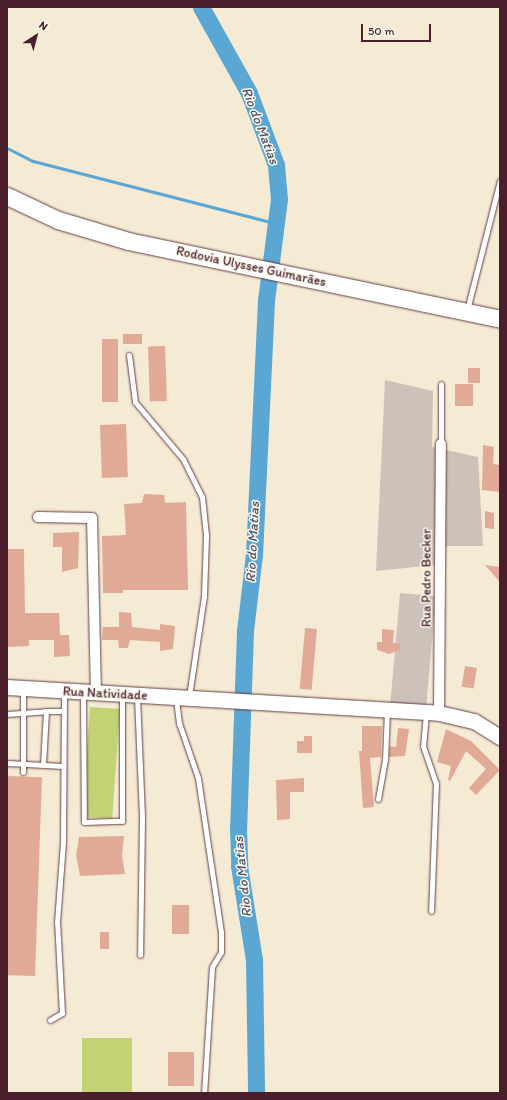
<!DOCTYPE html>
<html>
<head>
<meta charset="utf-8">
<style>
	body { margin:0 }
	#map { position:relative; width:507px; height:1100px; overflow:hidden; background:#f5ead3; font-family:Itim,sans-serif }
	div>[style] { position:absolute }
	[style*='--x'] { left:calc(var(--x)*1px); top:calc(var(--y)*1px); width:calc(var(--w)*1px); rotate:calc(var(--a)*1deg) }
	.industrial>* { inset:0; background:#cdc2b9; transform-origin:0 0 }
	.green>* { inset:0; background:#c3d274; transform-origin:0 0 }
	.stream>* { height:3px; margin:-1.5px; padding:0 1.5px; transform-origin:1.5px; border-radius:1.5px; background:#59a7d2 }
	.river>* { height:17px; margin:-8.5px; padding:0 8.5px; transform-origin:8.5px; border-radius:8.5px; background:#59a7d2 }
	.building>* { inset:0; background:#e0aa97; transform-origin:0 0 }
	.roads { filter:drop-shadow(0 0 1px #643d44) drop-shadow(0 0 1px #643d44) }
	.service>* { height:5px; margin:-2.5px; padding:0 2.5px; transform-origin:2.5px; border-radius:2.5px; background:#fff }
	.minor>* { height:10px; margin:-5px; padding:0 5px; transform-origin:5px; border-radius:5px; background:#fff }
	.secondary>* { height:15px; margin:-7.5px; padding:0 7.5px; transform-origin:7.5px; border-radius:7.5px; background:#fff }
	.trunk>* { height:17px; margin:-8.5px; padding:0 8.5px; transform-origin:8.5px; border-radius:8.5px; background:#fff }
	span { translate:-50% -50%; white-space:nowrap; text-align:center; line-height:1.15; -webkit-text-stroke:3px #fbf7ec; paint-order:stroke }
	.street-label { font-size:13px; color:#4a1f2b }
	.water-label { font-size:14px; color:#50556e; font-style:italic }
	.frame { position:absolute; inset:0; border:8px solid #4a1f2b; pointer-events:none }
	.north { position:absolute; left:16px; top:16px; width:40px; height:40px; -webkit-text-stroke:3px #fbf7ec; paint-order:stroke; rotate:36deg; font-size:11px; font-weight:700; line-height:16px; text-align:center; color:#4a1f2b }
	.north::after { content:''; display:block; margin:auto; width:14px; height:18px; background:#4a1f2b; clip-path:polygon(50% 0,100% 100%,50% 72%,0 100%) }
	.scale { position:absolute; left:361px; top:24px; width:70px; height:18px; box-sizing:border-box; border:2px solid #4a1f2b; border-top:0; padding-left:5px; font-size:12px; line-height:14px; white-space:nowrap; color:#4a1f2b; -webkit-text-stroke:3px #fbf7ec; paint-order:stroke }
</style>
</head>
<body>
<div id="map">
	<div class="industrial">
		<i style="clip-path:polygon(385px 380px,433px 391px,432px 447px,478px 457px,483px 546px,435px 546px,435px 565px,376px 571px)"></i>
		<i style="left:400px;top:593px;width:36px;height:111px;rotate:5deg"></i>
	</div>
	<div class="green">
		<i style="left:90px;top:707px;width:30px;height:110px;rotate:4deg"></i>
		<i style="left:82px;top:1038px;width:50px;height:55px"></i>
	</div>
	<div class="stream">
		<i style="--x:7;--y:148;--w:29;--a:27"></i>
		<i style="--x:33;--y:161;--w:245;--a:14.4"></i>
		<i style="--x:270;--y:222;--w:9;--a:36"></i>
	</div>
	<div class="river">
		<i style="--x:201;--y:7;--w:98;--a:60.8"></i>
		<i style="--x:249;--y:93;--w:77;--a:69.4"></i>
		<i style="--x:276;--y:165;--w:34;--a:85"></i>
		<i style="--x:279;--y:199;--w:103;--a:97.3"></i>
		<i style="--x:266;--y:301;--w:253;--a:92.7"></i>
		<i style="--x:254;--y:554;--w:78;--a:96.7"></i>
		<i style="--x:245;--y:631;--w:197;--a:92"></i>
		<i style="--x:238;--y:828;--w:38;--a:88"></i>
		<i style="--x:239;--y:866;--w:95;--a:80.9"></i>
		<i style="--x:254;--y:960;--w:133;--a:89.1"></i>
	</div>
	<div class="building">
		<i style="left:123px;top:334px;width:19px;height:10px"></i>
		<i style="left:102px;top:339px;width:16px;height:63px"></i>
		<i style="left:165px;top:346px;width:55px;height:17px;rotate:88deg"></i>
		<i style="left:468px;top:368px;width:12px;height:15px"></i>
		<i style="left:455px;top:384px;width:18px;height:22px"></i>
		<i style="left:126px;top:424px;width:53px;height:26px;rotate:88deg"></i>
		<i style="clip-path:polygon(483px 445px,494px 447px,493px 464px,500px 465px,500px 492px,482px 490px)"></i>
		<i style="clip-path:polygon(144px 494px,164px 495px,165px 503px,186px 502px,188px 590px,123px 590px,123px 593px,103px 593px,102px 536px,126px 535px,124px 504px,142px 503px)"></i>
		<i style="clip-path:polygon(485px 511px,494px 513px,494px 529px,485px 528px)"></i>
		<i style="clip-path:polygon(79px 532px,78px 568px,62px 572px,62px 547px,53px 547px,53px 533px)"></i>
		<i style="clip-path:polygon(7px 549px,24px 549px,25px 613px,59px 613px,60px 635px,69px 635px,70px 656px,54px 657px,54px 640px,29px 640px,29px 646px,7px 647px)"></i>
		<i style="clip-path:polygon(485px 565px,500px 567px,499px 581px)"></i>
		<i style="clip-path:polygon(119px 612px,131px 613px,132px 627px,160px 630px,160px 624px,175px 626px,173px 649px,160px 651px,160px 642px,130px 640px,128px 648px,119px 648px,118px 640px,102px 640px,103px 627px,119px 627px)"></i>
		<i style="left:305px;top:628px;width:12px;height:61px;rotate:5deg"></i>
		<i style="clip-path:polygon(382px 629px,394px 630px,393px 643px,400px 643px,400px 650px,389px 654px,377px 650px,377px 642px,382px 642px)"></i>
		<i style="left:465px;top:666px;width:12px;height:21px;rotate:9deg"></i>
		<i style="clip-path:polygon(362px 726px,382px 726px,381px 757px,370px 758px,374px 807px,363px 808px,359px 751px,362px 751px)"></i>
		<i style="clip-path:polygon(398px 728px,409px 729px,405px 756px,389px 757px,390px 746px,396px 747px)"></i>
		<i style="clip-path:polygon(446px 729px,471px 741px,500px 770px,476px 795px,469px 788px,486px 769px,466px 751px,450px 781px,448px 780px,451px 766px,437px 762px)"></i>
		<i style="clip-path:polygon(304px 736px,312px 736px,312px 753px,297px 753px,297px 741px,304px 741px)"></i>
		<i style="left:7px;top:776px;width:35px;height:199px;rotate:2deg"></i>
		<i style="clip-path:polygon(304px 778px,304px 792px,290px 792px,290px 819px,277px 820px,276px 780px)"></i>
		<i style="clip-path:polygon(124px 836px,122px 855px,125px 874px,80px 876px,76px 855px,79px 837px)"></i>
		<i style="left:172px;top:905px;width:17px;height:29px"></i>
		<i style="left:100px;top:932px;width:9px;height:17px"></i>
		<i style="left:168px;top:1052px;width:26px;height:34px"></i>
	</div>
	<div class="roads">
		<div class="service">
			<i style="--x:467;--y:310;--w:133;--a:-75.7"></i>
			<i style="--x:129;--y:355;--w:47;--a:82.7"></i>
			<i style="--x:135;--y:402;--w:75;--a:49.9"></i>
			<i style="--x:183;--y:459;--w:42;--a:63.4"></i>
			<i style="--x:202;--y:497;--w:39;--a:84"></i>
			<i style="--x:206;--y:536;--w:60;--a:91.9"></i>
			<i style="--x:204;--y:596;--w:101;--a:98.5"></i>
			<i style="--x:441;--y:444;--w:60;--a:-90"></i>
			<i style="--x:83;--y:694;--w:128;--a:89.6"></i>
			<i style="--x:84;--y:822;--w:38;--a:-2"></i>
			<i style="--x:122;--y:821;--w:126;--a:-90"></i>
			<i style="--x:137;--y:697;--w:121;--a:87.6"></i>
			<i style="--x:142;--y:818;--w:137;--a:90.8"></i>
			<i style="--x:176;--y:699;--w:24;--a:83"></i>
			<i style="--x:179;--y:723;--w:58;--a:70.9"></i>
			<i style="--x:198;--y:778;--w:156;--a:81.5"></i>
			<i style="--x:221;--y:932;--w:20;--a:90"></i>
			<i style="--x:221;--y:952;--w:17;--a:121"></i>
			<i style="--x:212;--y:967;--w:126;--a:93.6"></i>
			<i style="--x:426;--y:713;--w:33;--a:95"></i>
			<i style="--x:423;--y:746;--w:39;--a:71"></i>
			<i style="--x:436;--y:783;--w:128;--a:92.2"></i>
			<i style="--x:7;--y:714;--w:39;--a:-4"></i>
			<i style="--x:7;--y:763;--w:56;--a:3.1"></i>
			<i style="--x:43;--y:765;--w:54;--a:-86.8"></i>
			<i style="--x:46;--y:711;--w:17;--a:0"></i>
			<i style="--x:23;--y:772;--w:82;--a:-90"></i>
			<i style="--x:378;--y:799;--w:40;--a:-80"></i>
			<i style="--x:385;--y:760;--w:49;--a:-87.7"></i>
			<i style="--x:50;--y:1020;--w:14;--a:-30"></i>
			<i style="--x:62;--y:1013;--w:91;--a:-93.1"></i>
			<i style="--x:57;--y:922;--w:80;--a:-85.7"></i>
			<i style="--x:63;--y:842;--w:149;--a:-89.6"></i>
		</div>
		<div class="minor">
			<i style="--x:38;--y:517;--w:54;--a:1.1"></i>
			<i style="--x:92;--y:518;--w:176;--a:88.7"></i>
			<i style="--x:439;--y:713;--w:269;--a:-89.6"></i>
		</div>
		<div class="secondary">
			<i style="--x:7;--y:687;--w:433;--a:3.4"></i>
			<i style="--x:439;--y:713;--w:36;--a:13"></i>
			<i style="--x:474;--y:721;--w:31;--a:32"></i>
		</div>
		<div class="trunk">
			<i style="--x:7;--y:196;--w:56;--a:25.2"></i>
			<i style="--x:58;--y:220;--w:73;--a:16.7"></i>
			<i style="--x:128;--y:241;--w:380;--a:11.8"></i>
		</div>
	</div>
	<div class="street-label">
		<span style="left:251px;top:267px;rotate:12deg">Rodovia Ulysses Guimarães</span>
		<span style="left:427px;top:578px;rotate:-90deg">Rua Pedro Becker</span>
		<span style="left:105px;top:694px;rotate:3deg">Rua Natividade</span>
	</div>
	<div class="water-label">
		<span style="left:260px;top:126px;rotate:69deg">Rio do Matias</span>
		<span style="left:253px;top:542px;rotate:-87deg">Rio do Matias</span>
		<span style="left:243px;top:877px;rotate:-96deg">Rio do Matias</span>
	</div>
	<div class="frame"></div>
	<div class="north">N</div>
	<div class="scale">50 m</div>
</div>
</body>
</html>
